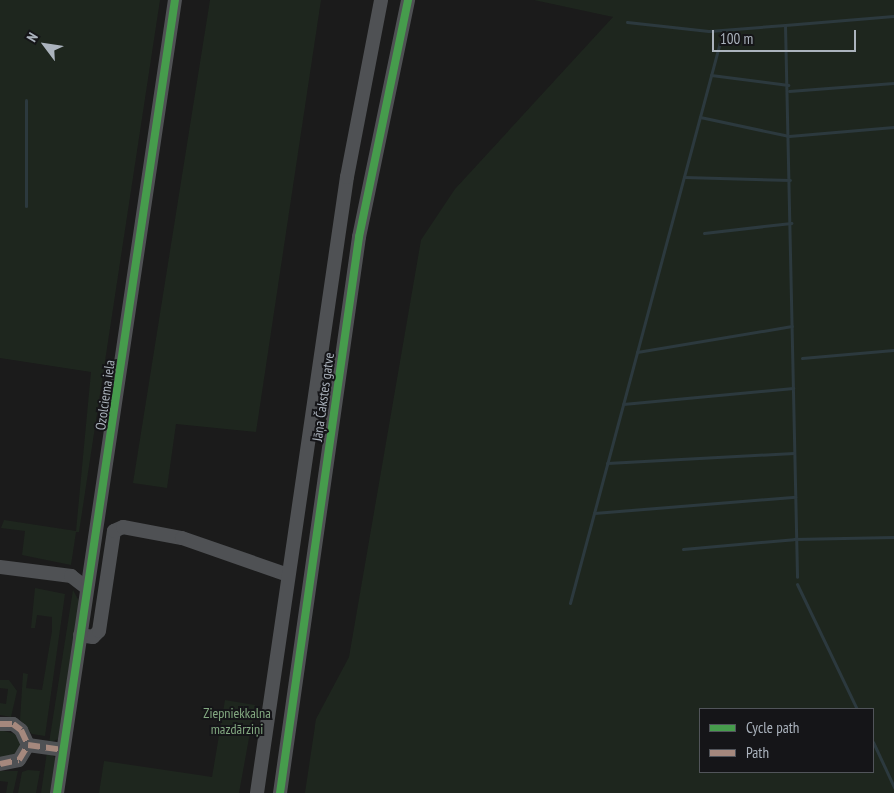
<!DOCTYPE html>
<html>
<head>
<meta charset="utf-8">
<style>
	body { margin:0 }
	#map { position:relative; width:894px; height:793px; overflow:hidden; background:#1b1b1b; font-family:"PT Sans Narrow",sans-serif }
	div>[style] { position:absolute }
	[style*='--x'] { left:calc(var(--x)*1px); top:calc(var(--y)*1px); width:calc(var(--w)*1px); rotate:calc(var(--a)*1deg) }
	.green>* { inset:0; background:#1e261e }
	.stream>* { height:3px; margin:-1.5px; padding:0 1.5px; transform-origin:1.5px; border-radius:1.5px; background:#2c393e }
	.minor>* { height:14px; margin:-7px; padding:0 7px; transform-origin:7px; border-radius:7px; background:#4f5154 }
	.quiet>* { height:6px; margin-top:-3px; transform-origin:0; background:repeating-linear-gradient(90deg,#a5887d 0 12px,transparent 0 18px) }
	.cycleway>* { height:8px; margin:-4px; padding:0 4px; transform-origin:4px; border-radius:4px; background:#469c4c }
	span { translate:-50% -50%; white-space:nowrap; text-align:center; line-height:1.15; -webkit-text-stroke:4px #151518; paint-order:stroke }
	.street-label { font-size:14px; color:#abb3bd }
	.park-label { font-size:14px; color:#83a981 }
	.legend { position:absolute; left:699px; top:708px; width:175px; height:65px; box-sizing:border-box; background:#151518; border:1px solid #51545a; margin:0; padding:6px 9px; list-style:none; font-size:15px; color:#abb3bd }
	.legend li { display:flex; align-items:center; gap:10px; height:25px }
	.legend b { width:25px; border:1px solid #51545a }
	.north { position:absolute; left:20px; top:20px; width:50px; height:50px; -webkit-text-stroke:4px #151518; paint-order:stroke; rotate:301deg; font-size:14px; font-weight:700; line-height:20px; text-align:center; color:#abb3bd }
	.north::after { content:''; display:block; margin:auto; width:18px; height:22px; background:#abb3bd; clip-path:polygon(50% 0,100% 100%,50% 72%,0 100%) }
	.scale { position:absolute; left:712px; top:30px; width:144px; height:22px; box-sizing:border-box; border:2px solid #abb3bd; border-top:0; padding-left:6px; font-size:15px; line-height:18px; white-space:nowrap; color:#abb3bd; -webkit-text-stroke:4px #151518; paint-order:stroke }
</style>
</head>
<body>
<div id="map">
	<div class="green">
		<i style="clip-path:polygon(0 0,160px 0,79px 532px,76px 532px,71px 565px,22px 555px,25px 531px,1px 528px,4px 520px,76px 531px,91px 372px,0 358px)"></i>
		<i style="clip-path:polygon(210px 0,321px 0,256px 432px,176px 424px,167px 488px,133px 483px)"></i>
		<i style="clip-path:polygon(evenodd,534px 0,894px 0,894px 793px,305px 793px,316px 719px,349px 657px,421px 240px,455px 189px,613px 17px,534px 0,873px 709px,873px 772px,700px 772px,700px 709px,873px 709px)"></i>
		<i style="clip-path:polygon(35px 588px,65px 594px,45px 736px,32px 734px,20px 720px,23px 673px,28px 674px,26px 688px,42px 690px,52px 631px,52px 617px,37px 615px,35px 628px,31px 628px)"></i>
		<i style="clip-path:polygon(73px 590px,79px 601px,58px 739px,49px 743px)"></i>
		<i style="clip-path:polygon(0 680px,9px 680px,17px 691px,11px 717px,0 715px,0 703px,6px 704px,8px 689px,0 688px)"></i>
		<i style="clip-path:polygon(225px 700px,255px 705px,239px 793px,99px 793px,104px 761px,212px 777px)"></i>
		<i style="clip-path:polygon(0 730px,16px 734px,21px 744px,17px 754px,0 759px)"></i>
		<i style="clip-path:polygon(47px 752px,56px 758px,50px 793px,41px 793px)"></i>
		<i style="clip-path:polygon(28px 770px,40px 771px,36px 793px,18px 793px,22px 772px)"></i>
		<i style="clip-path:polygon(0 771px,18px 771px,13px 793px,6px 793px,8px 782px,0 781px)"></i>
	</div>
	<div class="stream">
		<i style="--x:627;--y:22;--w:82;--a:6.3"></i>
		<i style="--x:709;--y:31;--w:76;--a:-4.5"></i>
		<i style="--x:785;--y:25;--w:552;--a:88.75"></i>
		<i style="--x:785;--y:25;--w:109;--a:-4.7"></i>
		<i style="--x:711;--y:75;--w:78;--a:7.4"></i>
		<i style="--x:789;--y:91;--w:105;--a:-4.4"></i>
		<i style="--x:26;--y:100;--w:106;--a:90"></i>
		<i style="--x:700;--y:117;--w:91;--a:12.1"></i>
		<i style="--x:789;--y:136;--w:105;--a:-4.9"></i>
		<i style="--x:684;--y:177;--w:106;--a:1.6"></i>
		<i style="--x:704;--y:233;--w:88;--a:-6.6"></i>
		<i style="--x:637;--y:352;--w:157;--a:-9.5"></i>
		<i style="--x:802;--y:358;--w:92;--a:-5"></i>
		<i style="--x:623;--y:404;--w:171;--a:-5.4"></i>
		<i style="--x:607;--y:463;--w:187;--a:-3.1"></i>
		<i style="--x:594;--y:513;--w:202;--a:-4.6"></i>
		<i style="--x:683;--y:549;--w:111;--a:-5.1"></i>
		<i style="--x:794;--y:539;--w:100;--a:-1.1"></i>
		<i style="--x:797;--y:584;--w:139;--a:64.4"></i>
		<i style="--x:570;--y:603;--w:581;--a:-75.03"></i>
		<i style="--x:873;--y:742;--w:50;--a:65"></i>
	</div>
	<div class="minor">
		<i style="--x:0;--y:567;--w:72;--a:7.2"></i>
		<i style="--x:71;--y:576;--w:20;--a:37"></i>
		<i style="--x:80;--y:635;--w:13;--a:9"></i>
		<i style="--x:93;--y:637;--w:8;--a:-45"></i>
		<i style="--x:99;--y:631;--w:101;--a:-81.5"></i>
		<i style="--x:114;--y:531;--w:10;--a:-24"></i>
		<i style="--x:123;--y:527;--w:60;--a:10.6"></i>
		<i style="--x:182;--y:538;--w:112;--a:19.2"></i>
		<i style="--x:0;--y:724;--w:13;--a:0"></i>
		<i style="--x:13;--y:724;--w:10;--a:37"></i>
		<i style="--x:21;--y:730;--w:17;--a:65"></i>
		<i style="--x:28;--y:745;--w:35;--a:8"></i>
		<i style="--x:0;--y:764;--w:19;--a:-12"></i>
		<i style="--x:19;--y:760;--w:17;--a:-59"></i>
		<i style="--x:57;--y:793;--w:802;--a:-81.54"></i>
		<i style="--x:257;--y:793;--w:623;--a:-81.69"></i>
		<i style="--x:347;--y:177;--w:180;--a:-79.1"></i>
		<i style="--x:280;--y:793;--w:562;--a:-81.91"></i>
		<i style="--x:359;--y:237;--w:242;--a:-78.3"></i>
	</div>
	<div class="quiet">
		<i style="--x:0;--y:724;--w:13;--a:0"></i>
		<i style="--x:13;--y:724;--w:10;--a:37"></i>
		<i style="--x:21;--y:730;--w:17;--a:65"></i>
		<i style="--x:28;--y:745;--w:35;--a:8"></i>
		<i style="--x:0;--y:764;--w:19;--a:-12"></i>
		<i style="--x:19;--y:760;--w:17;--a:-59"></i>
	</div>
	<div class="cycleway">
		<i style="--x:57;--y:793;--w:802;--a:-81.54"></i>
		<i style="--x:280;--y:793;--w:562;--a:-81.91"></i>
		<i style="--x:359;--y:237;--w:242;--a:-78.3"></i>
	</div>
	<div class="street-label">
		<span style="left:105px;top:395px;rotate:-82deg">Ozolciema iela</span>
		<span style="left:323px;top:397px;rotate:-82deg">Jāņa Čakstes gatve</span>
	</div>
	<div class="park-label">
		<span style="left:237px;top:721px">Ziepniekkalna<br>mazdārziņi</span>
	</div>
	<ul class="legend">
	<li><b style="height:6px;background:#469c4c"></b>Cycle path</li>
	<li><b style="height:6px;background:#a5887d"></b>Path</li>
	</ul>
	<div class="north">N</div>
	<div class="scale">100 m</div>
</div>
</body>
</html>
